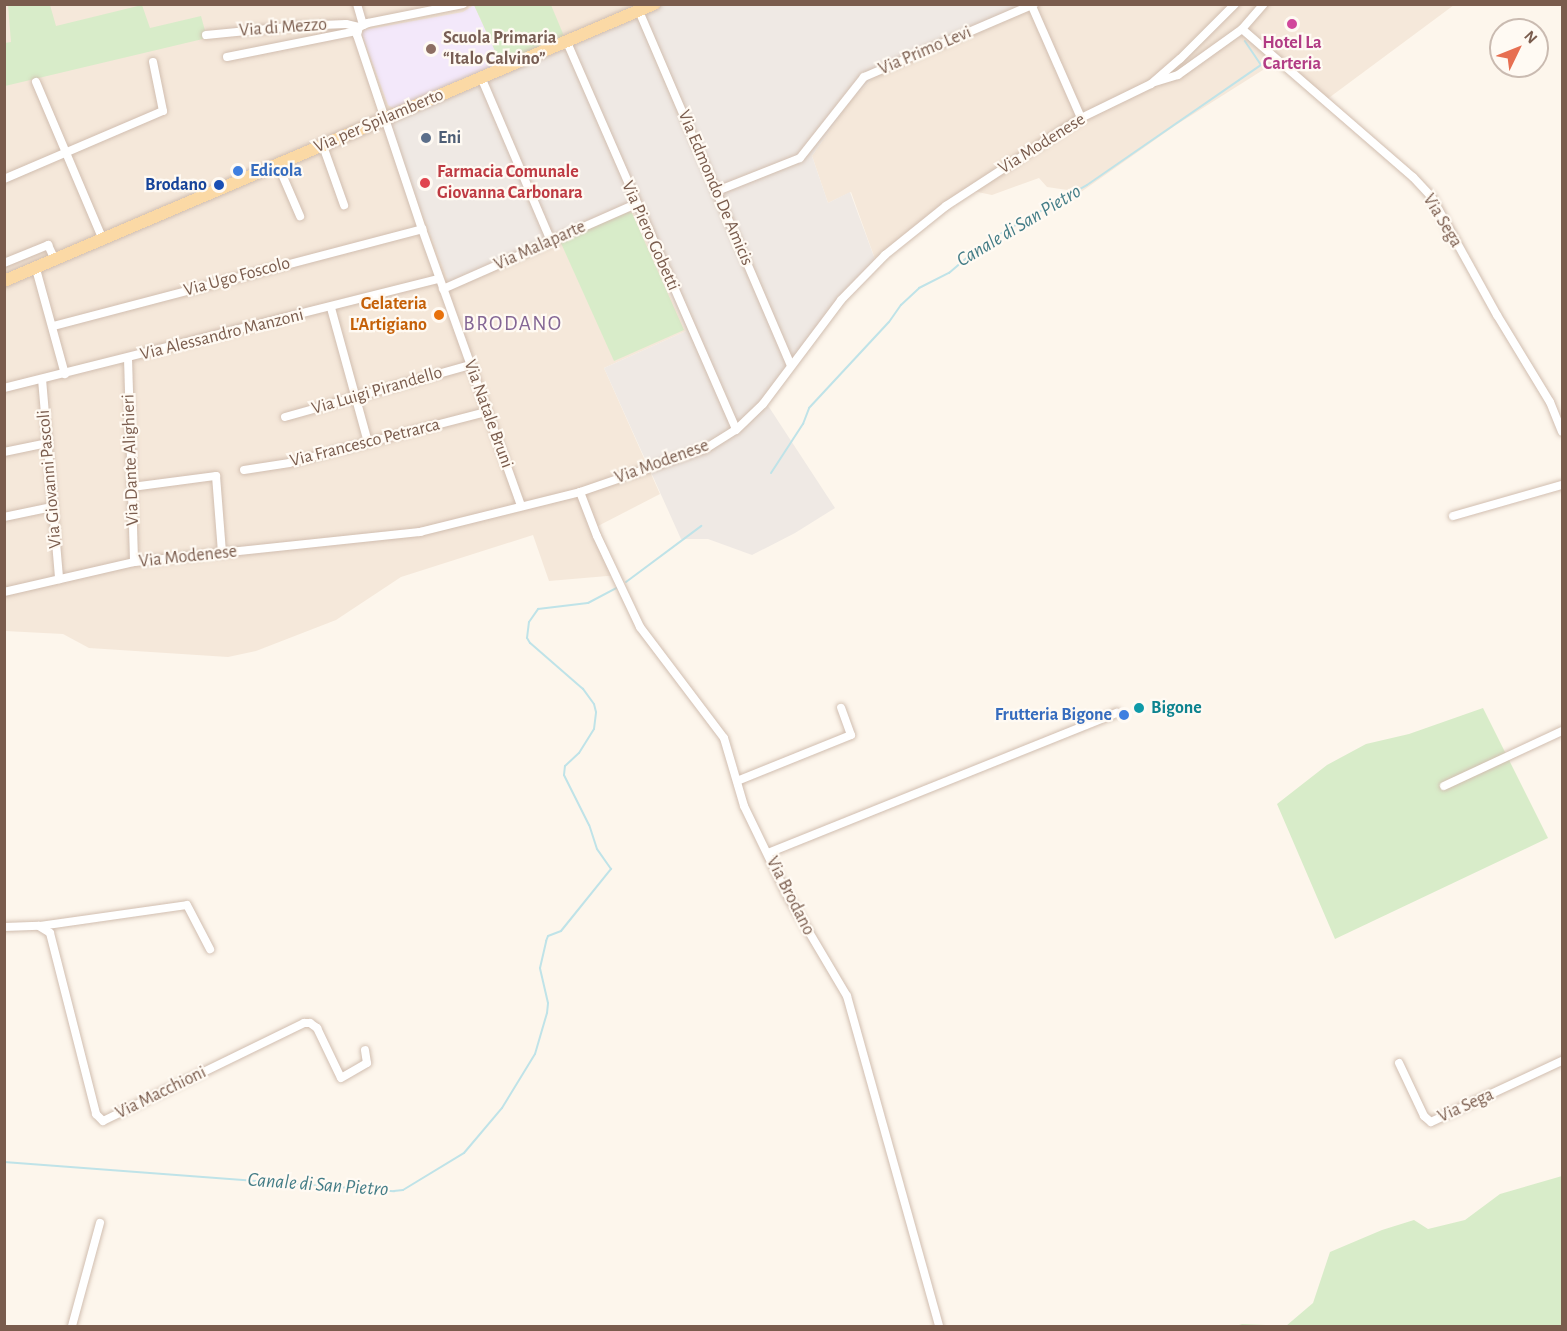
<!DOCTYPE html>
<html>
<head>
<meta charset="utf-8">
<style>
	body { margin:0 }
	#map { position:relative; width:1567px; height:1331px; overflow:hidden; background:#fdf6ec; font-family:"Alegreya Sans",sans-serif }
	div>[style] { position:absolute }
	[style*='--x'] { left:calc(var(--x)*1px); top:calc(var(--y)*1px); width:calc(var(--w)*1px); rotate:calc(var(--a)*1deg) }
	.residential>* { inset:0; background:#f5e8da }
	.industrial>* { inset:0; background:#efe9e4 }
	.education>* { inset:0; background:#f3e8fa }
	.green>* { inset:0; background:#d8ecc9 }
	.stream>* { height:2px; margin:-1px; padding:0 1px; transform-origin:1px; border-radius:1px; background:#bfe3e8 }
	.roads { filter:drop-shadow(0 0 2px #d1beb0) drop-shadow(0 0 2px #d1beb0) }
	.minor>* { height:8px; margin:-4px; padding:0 4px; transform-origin:4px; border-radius:4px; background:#fff }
	.primary>* { height:12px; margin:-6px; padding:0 6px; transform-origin:6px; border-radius:6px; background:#fbd9a5 }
	.dots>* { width:16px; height:16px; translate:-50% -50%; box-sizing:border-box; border:3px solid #fffaf3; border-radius:50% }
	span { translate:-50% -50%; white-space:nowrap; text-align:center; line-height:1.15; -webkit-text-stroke:4.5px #fffaf3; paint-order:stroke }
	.street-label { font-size:18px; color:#7a5c4d }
	.education-label { font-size:18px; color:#785e54; font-weight:700 }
	.left { translate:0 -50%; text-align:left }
	.hotel-label { font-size:18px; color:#b23c85; font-weight:700 }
	.service-label { font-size:18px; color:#4e5e75; font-weight:700 }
	.shop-label { font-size:18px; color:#366cbe; font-weight:700 }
	.right { translate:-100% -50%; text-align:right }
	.health-label { font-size:18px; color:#be3a42; font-weight:700 }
	.transit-label { font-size:18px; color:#164399; font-weight:700 }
	.food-label { font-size:18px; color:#c56008; font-weight:700 }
	.culture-label { font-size:18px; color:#0d838f; font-weight:700 }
	.water-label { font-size:20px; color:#437c86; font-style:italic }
	.quarter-label { font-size:21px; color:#846695; letter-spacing:1.5px }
	.frame { position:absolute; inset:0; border:6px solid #7a5c4d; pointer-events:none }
	.north { position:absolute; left:1489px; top:18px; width:60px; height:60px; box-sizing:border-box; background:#fffaf3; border:2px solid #cabbb1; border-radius:50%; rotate:47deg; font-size:16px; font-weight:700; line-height:24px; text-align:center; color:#7a5c4d }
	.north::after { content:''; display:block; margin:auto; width:21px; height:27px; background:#e76f51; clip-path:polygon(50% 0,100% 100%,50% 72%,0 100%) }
</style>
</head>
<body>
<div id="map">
	<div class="residential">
		<i style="clip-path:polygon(4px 5px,643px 5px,632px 209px,686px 331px,604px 368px,660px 494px,598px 526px,619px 575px,549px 581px,533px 535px,401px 577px,336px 620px,256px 651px,228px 657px,89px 648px,63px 634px,5px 631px)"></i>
		<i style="clip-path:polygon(1021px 5px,1454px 5px,1326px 100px,1277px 61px,1176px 125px,1081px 192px,1047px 187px,1039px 178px,992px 195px,973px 191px,876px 262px,851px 192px,828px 203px,812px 156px,850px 101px,878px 73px)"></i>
	</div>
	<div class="industrial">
		<i style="clip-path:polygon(643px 5px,1021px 5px,878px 73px,850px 101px,812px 156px,828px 203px,850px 192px,876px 262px,814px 337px,765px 401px,835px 508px,795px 533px,752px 555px,708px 539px,681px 539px,604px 368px,686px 331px,633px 209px,451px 289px,386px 118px)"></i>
	</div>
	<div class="education">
		<i style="clip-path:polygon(474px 5px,501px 64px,395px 109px,388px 105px,362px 34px,364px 30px,463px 12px)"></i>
	</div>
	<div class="green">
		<i style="clip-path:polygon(8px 5px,50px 5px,56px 26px,142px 5px,150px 28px,201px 16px,207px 38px,5px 86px,5px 43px,11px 42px)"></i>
		<i style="clip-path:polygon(474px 5px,551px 5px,564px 36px,501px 64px)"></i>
		<i style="clip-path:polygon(629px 212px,632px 213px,684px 330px,614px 361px,560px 241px)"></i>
		<i style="clip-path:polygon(1483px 708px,1548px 838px,1335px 939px,1277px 804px,1327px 765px,1366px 744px,1409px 734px)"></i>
		<i style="clip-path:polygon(1562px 1176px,1562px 1326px,1236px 1326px,1242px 1324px,1286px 1326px,1313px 1303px,1330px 1252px,1382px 1230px,1414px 1220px,1428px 1229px,1465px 1220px,1500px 1194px)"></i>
	</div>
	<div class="stream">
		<i style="--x:771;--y:473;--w:59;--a:-56.9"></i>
		<i style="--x:803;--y:424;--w:17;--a:-69"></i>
		<i style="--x:809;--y:408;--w:117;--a:-47.1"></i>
		<i style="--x:889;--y:322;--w:21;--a:-55"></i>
		<i style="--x:901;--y:305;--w:25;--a:-43"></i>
		<i style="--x:919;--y:288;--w:34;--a:-27"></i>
		<i style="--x:949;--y:273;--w:46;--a:-40.6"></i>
		<i style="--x:984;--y:243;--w:118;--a:-29.4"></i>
		<i style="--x:1087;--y:185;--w:211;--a:-34.6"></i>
		<i style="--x:1261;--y:65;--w:29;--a:-124"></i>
		<i style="--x:626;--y:582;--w:94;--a:-36.7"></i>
		<i style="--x:4;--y:1162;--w:391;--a:4.3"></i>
		<i style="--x:394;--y:1191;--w:9;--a:-6"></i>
		<i style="--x:403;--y:1190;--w:71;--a:-31.2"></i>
		<i style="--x:464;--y:1153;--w:59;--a:-49.8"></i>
		<i style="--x:502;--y:1108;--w:63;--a:-58.6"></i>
		<i style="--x:535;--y:1054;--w:43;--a:-73.7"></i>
		<i style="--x:547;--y:1013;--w:10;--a:-84"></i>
		<i style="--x:548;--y:1003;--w:36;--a:-103"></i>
		<i style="--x:540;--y:968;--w:28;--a:-77"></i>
		<i style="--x:546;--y:941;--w:5;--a:-68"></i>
		<i style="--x:548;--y:936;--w:14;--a:-21"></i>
		<i style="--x:561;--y:931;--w:80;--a:-51.1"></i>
		<i style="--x:611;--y:869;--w:24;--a:-125"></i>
		<i style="--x:597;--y:849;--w:25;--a:-108"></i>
		<i style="--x:589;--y:825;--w:56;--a:-116.6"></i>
		<i style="--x:564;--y:775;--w:9;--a:-84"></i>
		<i style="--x:565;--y:766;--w:19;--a:-43"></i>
		<i style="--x:579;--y:753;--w:28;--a:-58"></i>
		<i style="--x:594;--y:729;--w:17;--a:-83"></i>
		<i style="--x:596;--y:712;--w:8;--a:-104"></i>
		<i style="--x:594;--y:704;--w:19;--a:-126"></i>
		<i style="--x:583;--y:689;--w:70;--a:-139"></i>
		<i style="--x:530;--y:643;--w:6;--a:-121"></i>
		<i style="--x:527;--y:638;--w:16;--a:-83"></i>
		<i style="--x:529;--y:622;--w:16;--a:-55"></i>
		<i style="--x:538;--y:609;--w:50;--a:-6.8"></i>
		<i style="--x:588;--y:603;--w:34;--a:-28"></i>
	</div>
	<div class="roads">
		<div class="minor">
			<i style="--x:357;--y:4;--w:22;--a:74"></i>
			<i style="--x:463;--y:4;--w:97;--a:168.7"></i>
			<i style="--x:368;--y:23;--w:10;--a:156"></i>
			<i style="--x:359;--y:27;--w:8;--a:104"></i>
			<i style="--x:357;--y:35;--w:205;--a:71.5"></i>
			<i style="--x:422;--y:229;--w:294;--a:70.3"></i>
			<i style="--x:1031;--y:4;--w:124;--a:66.3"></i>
			<i style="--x:639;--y:11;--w:385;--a:66.8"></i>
			<i style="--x:1242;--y:29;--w:226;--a:40.9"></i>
			<i style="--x:1413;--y:177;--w:26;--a:47"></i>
			<i style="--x:1431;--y:196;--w:136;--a:61"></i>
			<i style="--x:1497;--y:315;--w:102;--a:58.7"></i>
			<i style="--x:1550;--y:402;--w:32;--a:68"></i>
			<i style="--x:206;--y:35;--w:91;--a:-5.6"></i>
			<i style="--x:297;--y:26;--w:49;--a:-2.3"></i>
			<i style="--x:346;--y:24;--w:13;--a:13"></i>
			<i style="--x:566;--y:40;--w:425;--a:66.4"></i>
			<i style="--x:227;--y:57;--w:133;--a:-11.3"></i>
			<i style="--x:481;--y:77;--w:178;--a:66.9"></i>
			<i style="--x:36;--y:82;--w:172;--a:67"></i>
			<i style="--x:1155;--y:82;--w:24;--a:-17"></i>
			<i style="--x:1178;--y:75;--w:79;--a:-35.7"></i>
			<i style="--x:1242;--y:29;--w:33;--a:-49"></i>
			<i style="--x:323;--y:146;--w:63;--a:70.4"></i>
			<i style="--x:278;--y:165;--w:56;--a:66.7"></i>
			<i style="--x:4;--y:179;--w:173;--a:-23.2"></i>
			<i style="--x:163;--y:111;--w:50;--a:-101.5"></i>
			<i style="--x:717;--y:191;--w:89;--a:-21.7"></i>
			<i style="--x:800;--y:158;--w:103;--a:-51.7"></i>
			<i style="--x:864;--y:77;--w:185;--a:-23.2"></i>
			<i style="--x:4;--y:263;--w:48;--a:-22.2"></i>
			<i style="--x:48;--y:245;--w:17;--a:65"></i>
			<i style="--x:36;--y:269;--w:109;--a:74.6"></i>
			<i style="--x:443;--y:289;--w:211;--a:-23.8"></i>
			<i style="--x:331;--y:308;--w:139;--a:74.6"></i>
			<i style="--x:53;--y:326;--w:382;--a:-14.7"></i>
			<i style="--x:128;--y:358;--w:204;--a:88.3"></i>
			<i style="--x:42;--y:379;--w:201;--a:85.1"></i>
			<i style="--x:4;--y:388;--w:448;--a:-14.1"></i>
			<i style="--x:285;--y:417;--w:192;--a:-15.7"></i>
			<i style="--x:4;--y:452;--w:45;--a:-11.6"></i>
			<i style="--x:244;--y:470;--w:46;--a:-8.8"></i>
			<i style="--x:289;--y:463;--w:203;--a:-14.5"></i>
			<i style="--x:132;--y:487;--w:85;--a:-7.5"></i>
			<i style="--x:216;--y:476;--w:77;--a:85.5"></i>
			<i style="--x:580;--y:492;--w:47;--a:68.9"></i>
			<i style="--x:597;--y:536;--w:101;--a:64.7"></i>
			<i style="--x:640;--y:627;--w:139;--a:52.9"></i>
			<i style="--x:724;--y:738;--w:71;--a:73.6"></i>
			<i style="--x:744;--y:806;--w:97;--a:64.2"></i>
			<i style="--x:786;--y:893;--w:120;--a:59.4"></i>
			<i style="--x:847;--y:996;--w:343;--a:74.4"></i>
			<i style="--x:1453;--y:516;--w:113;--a:-15.9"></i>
			<i style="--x:4;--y:517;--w:49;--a:-11.8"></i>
			<i style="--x:4;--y:592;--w:133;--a:-13"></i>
			<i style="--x:134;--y:562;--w:288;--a:-6"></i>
			<i style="--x:420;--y:532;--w:165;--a:-14"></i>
			<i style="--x:580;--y:492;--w:132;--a:-19"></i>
			<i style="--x:705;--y:449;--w:36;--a:-32"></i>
			<i style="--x:736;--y:430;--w:37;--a:-44"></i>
			<i style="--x:763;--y:404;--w:130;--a:-53.1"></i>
			<i style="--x:841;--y:300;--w:63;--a:-45.6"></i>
			<i style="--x:885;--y:255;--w:78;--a:-38.8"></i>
			<i style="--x:946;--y:206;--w:161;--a:-33.1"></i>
			<i style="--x:1081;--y:118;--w:78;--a:-25.9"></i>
			<i style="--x:1151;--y:84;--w:38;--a:-41"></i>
			<i style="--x:1180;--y:59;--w:78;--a:-45"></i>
			<i style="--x:737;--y:781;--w:123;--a:-22"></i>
			<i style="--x:851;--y:735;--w:29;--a:-110"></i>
			<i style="--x:1444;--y:786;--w:130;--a:-25"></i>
			<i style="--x:768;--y:853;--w:376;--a:-21.9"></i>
			<i style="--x:40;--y:926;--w:148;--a:-8.1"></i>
			<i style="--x:187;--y:905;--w:50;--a:62.4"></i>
			<i style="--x:4;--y:927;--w:35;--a:-2"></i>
			<i style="--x:39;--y:926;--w:13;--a:32"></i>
			<i style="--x:50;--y:933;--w:187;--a:75.7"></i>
			<i style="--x:96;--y:1114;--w:10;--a:45"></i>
			<i style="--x:103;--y:1121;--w:224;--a:-26"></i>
			<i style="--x:304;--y:1023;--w:6;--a:0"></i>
			<i style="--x:310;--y:1023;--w:9;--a:36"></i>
			<i style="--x:317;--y:1028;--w:55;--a:64.4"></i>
			<i style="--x:341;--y:1078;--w:30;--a:-30"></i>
			<i style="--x:367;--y:1063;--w:13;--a:-99"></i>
			<i style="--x:1399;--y:1063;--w:59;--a:64.7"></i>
			<i style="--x:1424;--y:1116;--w:9;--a:41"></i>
			<i style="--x:1431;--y:1122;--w:145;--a:-25"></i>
			<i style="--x:72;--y:1326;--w:107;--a:-74.8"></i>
		</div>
		<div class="primary">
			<i style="--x:4;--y:281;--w:707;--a:-23.08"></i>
		</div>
	</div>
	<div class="dots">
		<i style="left:1292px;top:24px;background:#d1479c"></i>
		<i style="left:431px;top:49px;background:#8d6e63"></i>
		<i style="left:426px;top:138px;background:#5c6f8a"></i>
		<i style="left:238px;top:171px;background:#3f7fe0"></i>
		<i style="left:425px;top:183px;background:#e0444e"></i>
		<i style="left:219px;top:185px;background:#1a4fb4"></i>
		<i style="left:439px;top:315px;background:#e8710a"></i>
		<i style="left:1139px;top:708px;background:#0f9aa8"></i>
		<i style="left:1124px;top:715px;background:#3f7fe0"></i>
	</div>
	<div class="street-label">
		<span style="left:283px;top:28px;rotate:-4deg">Via di Mezzo</span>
		<span style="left:925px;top:51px;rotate:-23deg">Via Primo Levi</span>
		<span style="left:379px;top:121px;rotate:-23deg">Via per Spilamberto</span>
		<span style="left:1042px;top:144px;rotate:-32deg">Via Modenese</span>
		<span style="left:715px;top:188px;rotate:67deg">Via Edmondo De Amicis</span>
		<span style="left:1442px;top:221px;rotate:59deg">Via Sega</span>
		<span style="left:650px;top:236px;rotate:66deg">Via Piero Gobetti</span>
		<span style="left:540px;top:246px;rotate:-24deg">Via Malaparte</span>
		<span style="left:237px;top:277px;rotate:-15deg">Via Ugo Foscolo</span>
		<span style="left:222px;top:335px;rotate:-14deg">Via Alessandro Manzoni</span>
		<span style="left:377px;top:391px;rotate:-16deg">Via Luigi Pirandello</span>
		<span style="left:488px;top:414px;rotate:70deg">Via Natale Bruni</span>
		<span style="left:365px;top:443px;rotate:-14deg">Via Francesco Petrarca</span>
		<span style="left:131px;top:460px;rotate:-92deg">Via Dante Alighieri</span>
		<span style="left:662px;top:462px;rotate:-20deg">Via Modenese</span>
		<span style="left:50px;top:479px;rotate:-95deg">Via Giovanni Pascoli</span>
		<span style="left:188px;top:557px;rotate:-6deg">Via Modenese</span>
		<span style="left:790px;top:896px;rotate:63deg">Via Brodano</span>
		<span style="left:161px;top:1093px;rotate:-26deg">Via Macchioni</span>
		<span style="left:1466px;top:1106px;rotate:-24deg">Via Sega</span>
	</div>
	<div class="education-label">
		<span class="left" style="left:443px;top:49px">Scuola Primaria<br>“Italo Calvino”</span>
	</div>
	<div class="hotel-label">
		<span style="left:1292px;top:54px">Hotel La<br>Carteria</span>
	</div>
	<div class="service-label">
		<span class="left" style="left:438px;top:138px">Eni</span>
	</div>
	<div class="shop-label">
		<span class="left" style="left:250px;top:171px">Edicola</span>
		<span class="right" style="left:1112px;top:715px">Frutteria Bigone</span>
	</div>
	<div class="health-label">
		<span class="left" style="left:437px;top:183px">Farmacia Comunale<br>Giovanna Carbonara</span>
	</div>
	<div class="transit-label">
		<span class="right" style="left:207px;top:185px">Brodano</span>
	</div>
	<div class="food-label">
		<span class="right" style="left:427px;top:315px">Gelateria<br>L'Artigiano</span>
	</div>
	<div class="culture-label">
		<span class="left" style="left:1151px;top:708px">Bigone</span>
	</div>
	<div class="water-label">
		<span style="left:1019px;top:226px;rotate:-31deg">Canale di San Pietro</span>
		<span style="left:318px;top:1185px;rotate:4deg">Canale di San Pietro</span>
	</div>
	<div class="quarter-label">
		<span style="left:513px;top:324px">BRODANO</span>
	</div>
	<div class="frame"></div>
	<div class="north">N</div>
</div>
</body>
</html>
